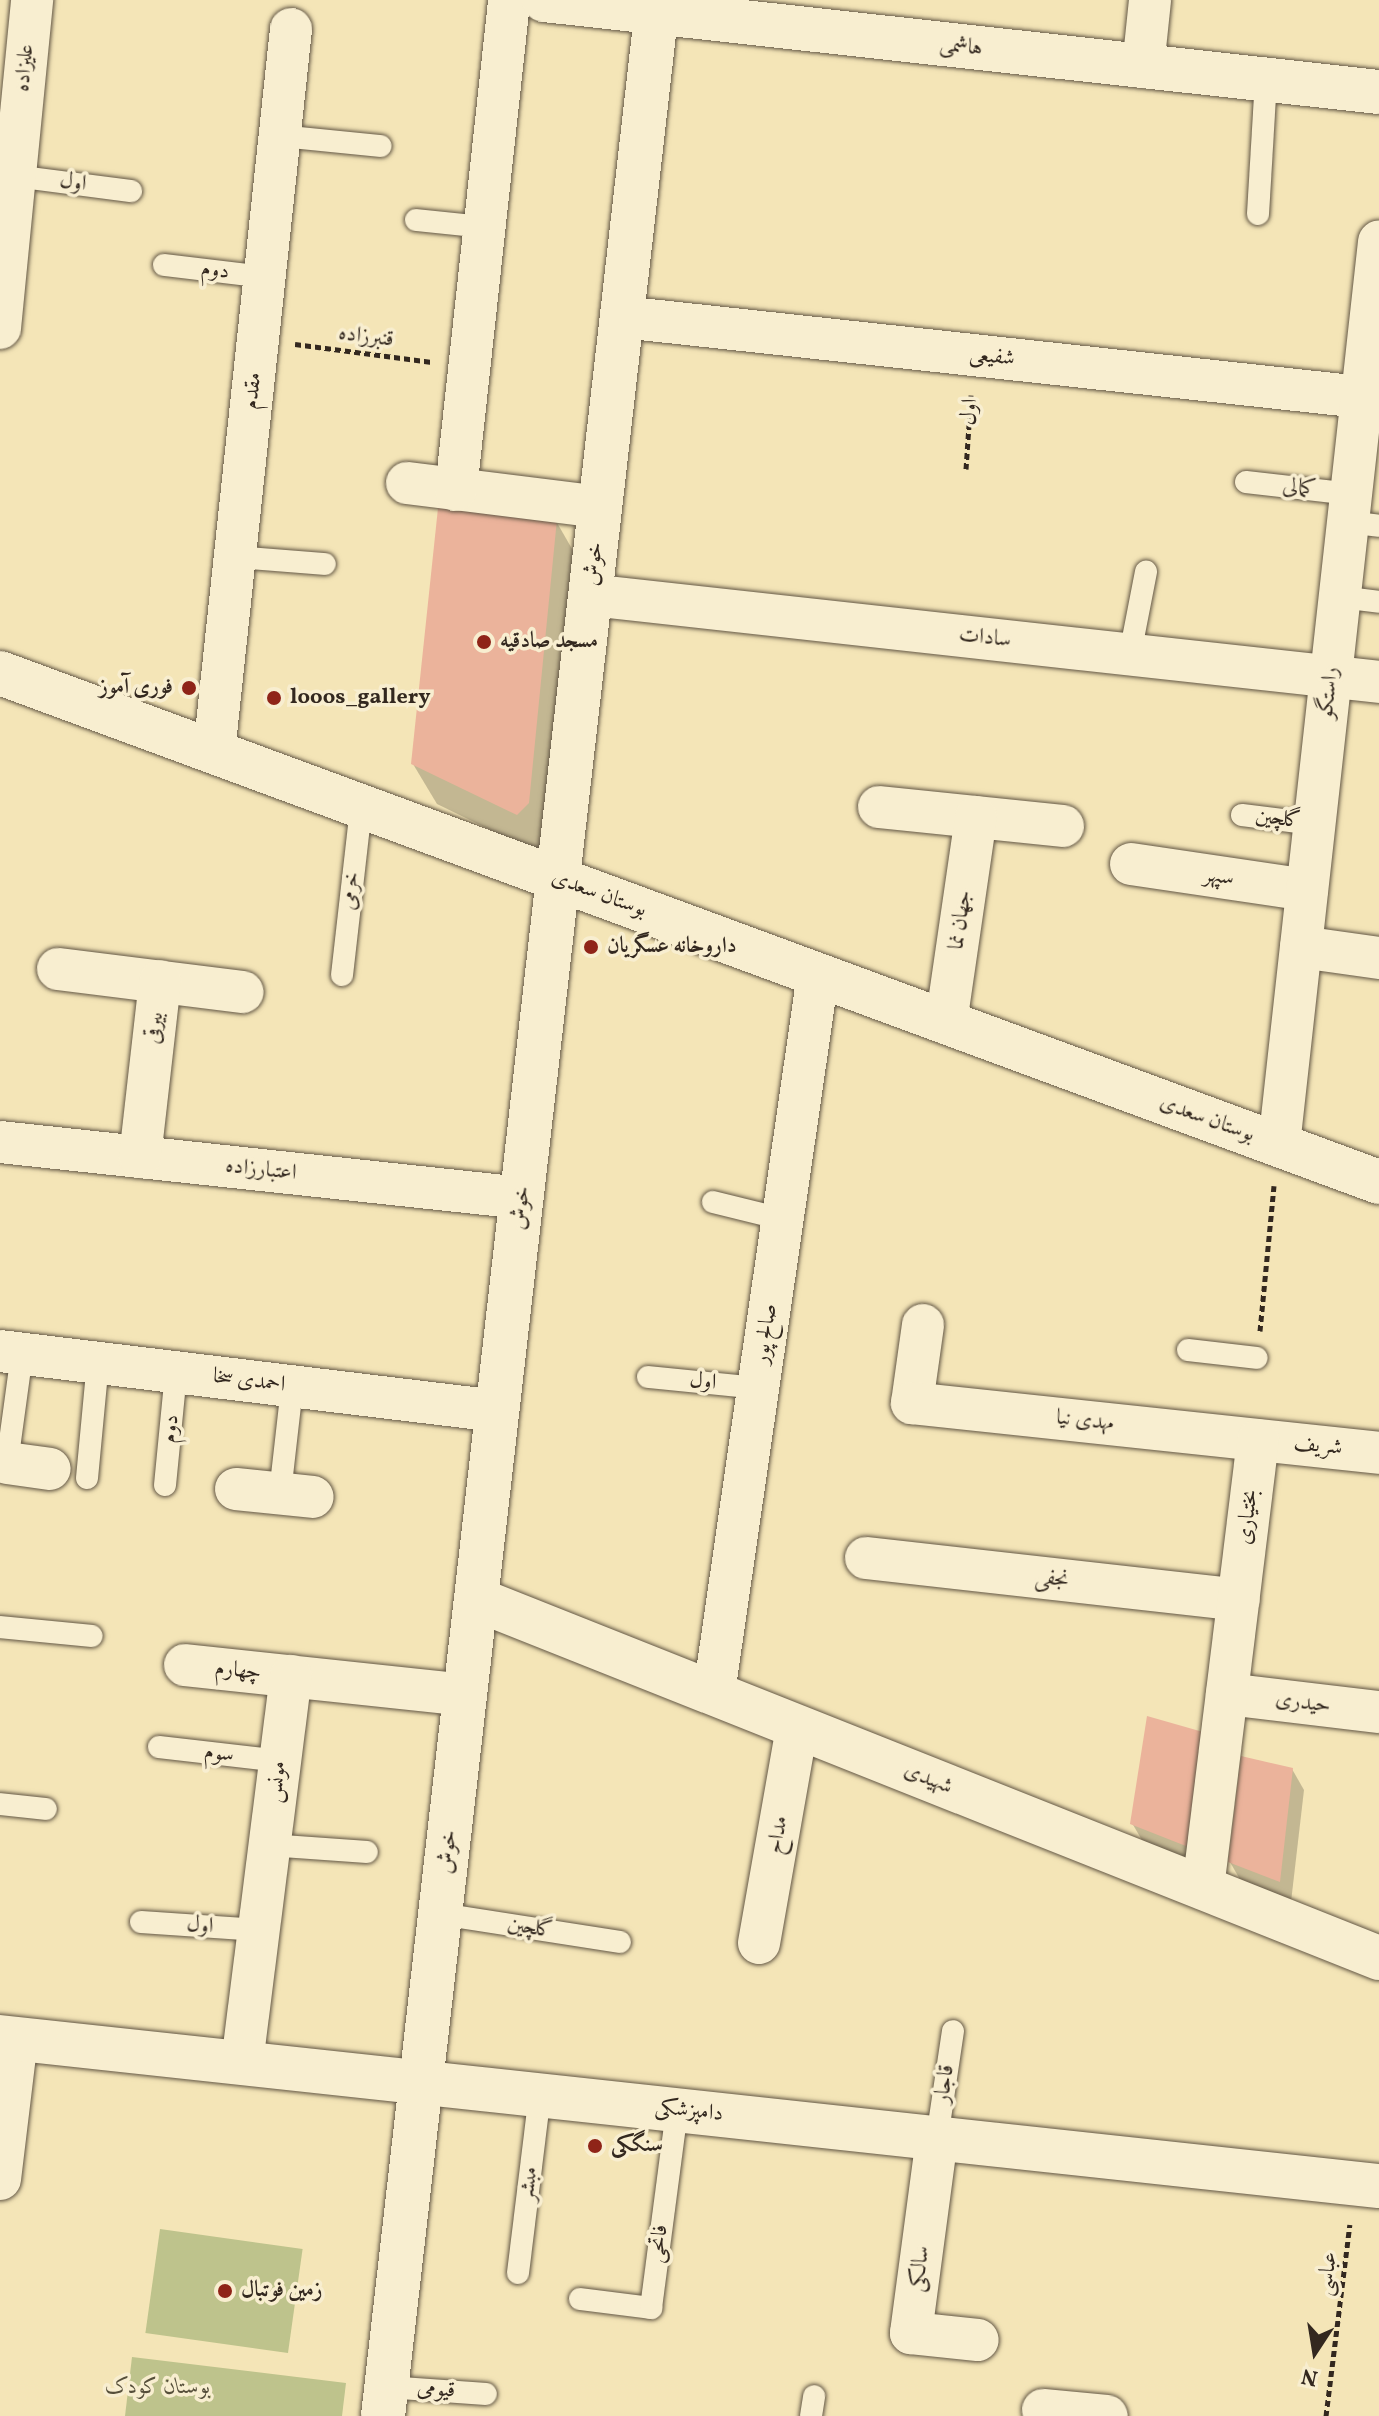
<!DOCTYPE html>
<html>
<head>
<meta charset="utf-8">
<style>
	body { margin:0 }
	#map { position:relative; width:1379px; height:2416px; overflow:hidden; background:#f4e5b7; font-family:Vollkorn,Amiri,serif }
	div>[style] { position:absolute }
	[style*='--x'] { left:calc(var(--x)*1px); top:calc(var(--y)*1px); width:calc(var(--w)*1px); rotate:calc(var(--a)*1deg) }
	.green>* { inset:0; background:#bec38c; transform-origin:0 0 }
	.shadow>* { inset:0; background:#0003 }
	.building>* { inset:0; background:#ebb39b }
	.path>* { height:5px; margin-top:-2.5px; transform-origin:0; background:repeating-linear-gradient(90deg,#33281f 0 6px,transparent 0 10px) }
	.roads { filter:drop-shadow(0 0 2px #635745) drop-shadow(0 0 2px #635745) }
	.lane>* { height:22px; margin:-11px; padding:0 11px; transform-origin:11px; border-radius:11px; background:#f8eed0 }
	.street>* { height:42px; margin:-21px; padding:0 21px; transform-origin:21px; border-radius:21px; background:#f8eed0 }
	.secondary>* { height:44px; margin:-22px; padding:0 22px; transform-origin:22px; border-radius:22px; background:#f8eed0 }
	.dots>* { width:22px; height:22px; translate:-50% -50%; box-sizing:border-box; border:4px solid #f8eed0; border-radius:50% }
	span { translate:-50% -50%; white-space:nowrap; text-align:center; line-height:1.15; -webkit-text-stroke:7px #f8eed0; paint-order:stroke }
	.street-label { font-size:22px; color:#33281f }
	.poi-label { font-size:22px; color:#33281f; font-weight:700 }
	.left { translate:0 -50%; text-align:left }
	.right { translate:-100% -50%; text-align:right }
	.park-label { font-size:22px; color:#564f3a; font-style:italic }
	.north { position:absolute; left:1275px; top:2312px; width:80px; height:80px; -webkit-text-stroke:6px #f8eed0; paint-order:stroke; rotate:192deg; font-size:22px; font-weight:700; line-height:32px; text-align:center; color:#33281f }
	.north::after { content:''; display:block; margin:auto; width:28px; height:36px; background:#33281f; clip-path:polygon(50% 0,100% 100%,50% 72%,0 100%) }
</style>
</head>
<body>
<div id="map">
	<div class="green">
		<i style="left:160px;top:2229px;width:144px;height:105px;rotate:8deg"></i>
		<i style="clip-path:polygon(132px 2357px,346px 2383px,342px 2416px,125px 2416px)"></i>
	</div>
	<div class="shadow">
		<i style="clip-path:polygon(556px 521px,579px 561px,540px 854px,437px 804px,413px 764px)"></i>
		<i style="clip-path:polygon(1227px 1766px,1213px 1879px,1150px 1854px,1132px 1823px)"></i>
		<i style="clip-path:polygon(1292px 1769px,1304px 1790px,1291px 1902px,1242px 1883px,1230px 1862px)"></i>
	</div>
	<div class="building">
		<i style="clip-path:polygon(438px 508px,557px 519px,529px 803px,517px 815px,411px 764px)"></i>
		<i style="clip-path:polygon(1147px 1716px,1210px 1734px,1196px 1850px,1130px 1824px)"></i>
		<i style="clip-path:polygon(1241px 1756px,1293px 1768px,1280px 1882px,1228px 1862px)"></i>
	</div>
	<div class="path">
		<i style="--x:295;--y:344;--w:138;--a:7.5"></i>
		<i style="--x:966;--y:469;--w:74;--a:-86.1"></i>
		<i style="--x:1260;--y:1331;--w:146;--a:-84.5"></i>
		<i style="--x:1326;--y:2416;--w:193;--a:-82.9"></i>
	</div>
	<div class="roads">
		<div class="lane">
			<i style="--x:280;--y:136;--w:101;--a:5.7"></i>
			<i style="--x:15;--y:176;--w:117;--a:7.4"></i>
			<i style="--x:1258;--y:214;--w:134;--a:-86.6"></i>
			<i style="--x:416;--y:220;--w:68;--a:5.9"></i>
			<i style="--x:164;--y:265;--w:102;--a:6.8"></i>
			<i style="--x:1246;--y:482;--w:106;--a:6.5"></i>
			<i style="--x:1348;--y:522;--w:31;--a:7"></i>
			<i style="--x:236;--y:557;--w:89;--a:4.5"></i>
			<i style="--x:1340;--y:597;--w:39;--a:7"></i>
			<i style="--x:1130;--y:654;--w:84;--a:-79"></i>
			<i style="--x:1242;--y:815;--w:73;--a:7.1"></i>
			<i style="--x:342;--y:975;--w:169;--a:-83.5"></i>
			<i style="--x:713;--y:1202;--w:71;--a:13.8"></i>
			<i style="--x:1188;--y:1350;--w:69;--a:6.6"></i>
			<i style="--x:648;--y:1377;--w:111;--a:5.7"></i>
			<i style="--x:7;--y:1463;--w:111;--a:-82.2"></i>
			<i style="--x:87;--y:1478;--w:117;--a:-84.6"></i>
			<i style="--x:165;--y:1485;--w:114;--a:-84.4"></i>
			<i style="--x:280;--y:1493;--w:107;--a:-83.5"></i>
			<i style="--x:0;--y:1627;--w:92;--a:5.6"></i>
			<i style="--x:159;--y:1747;--w:122;--a:6.6"></i>
			<i style="--x:0;--y:1804;--w:46;--a:6.2"></i>
			<i style="--x:269;--y:1845;--w:98;--a:4.1"></i>
			<i style="--x:441;--y:1914;--w:181;--a:8.9"></i>
			<i style="--x:141;--y:1922;--w:118;--a:3.9"></i>
			<i style="--x:937;--y:2138;--w:108;--a:-81.5"></i>
			<i style="--x:518;--y:2273;--w:179;--a:-83"></i>
			<i style="--x:580;--y:2299;--w:72;--a:7.2"></i>
			<i style="--x:651;--y:2308;--w:200;--a:-82.5"></i>
			<i style="--x:387;--y:2387;--w:99;--a:4"></i>
			<i style="--x:811;--y:2416;--w:20;--a:-81"></i>
		</div>
		<div class="street">
			<i style="--x:1143;--y:67;--w:67;--a:-84"></i>
			<i style="--x:622;--y:317;--w:761;--a:6.18"></i>
			<i style="--x:0;--y:328;--w:330;--a:-84.4"></i>
			<i style="--x:407;--y:483;--w:195;--a:7.1"></i>
			<i style="--x:456;--y:490;--w:493;--a:-83.8"></i>
			<i style="--x:590;--y:595;--w:794;--a:6.29"></i>
			<i style="--x:214;--y:752;--w:727;--a:-83.92"></i>
			<i style="--x:879;--y:807;--w:185;--a:5.9"></i>
			<i style="--x:1131;--y:864;--w:178;--a:8.4"></i>
			<i style="--x:1301;--y:947;--w:79;--a:8"></i>
			<i style="--x:58;--y:969;--w:186;--a:7.1"></i>
			<i style="--x:946;--y:1023;--w:208;--a:-81.7"></i>
			<i style="--x:0;--y:1142;--w:525;--a:6.12"></i>
			<i style="--x:1279;--y:1145;--w:909;--a:-83.68"></i>
			<i style="--x:140;--y:1157;--w:177;--a:-83.5"></i>
			<i style="--x:923;--y:1325;--w:79;--a:98"></i>
			<i style="--x:912;--y:1403;--w:470;--a:6.1"></i>
			<i style="--x:0;--y:1351;--w:501;--a:6.88"></i>
			<i style="--x:7;--y:1463;--w:43;--a:7.9"></i>
			<i style="--x:236;--y:1489;--w:77;--a:5.9"></i>
			<i style="--x:866;--y:1558;--w:375;--a:6.4"></i>
			<i style="--x:185;--y:1665;--w:282;--a:6.1"></i>
			<i style="--x:714;--y:1693;--w:725;--a:-81.76"></i>
			<i style="--x:1227;--y:1694;--w:153;--a:6.8"></i>
			<i style="--x:1203;--y:1888;--w:451;--a:-83"></i>
			<i style="--x:759;--y:1943;--w:219;--a:-80"></i>
			<i style="--x:242;--y:2063;--w:390;--a:-82.8"></i>
			<i style="--x:937;--y:2138;--w:197;--a:97.6"></i>
			<i style="--x:911;--y:2333;--w:67;--a:6"></i>
			<i style="--x:0;--y:2179;--w:141;--a:-83.1"></i>
			<i style="--x:1043;--y:2410;--w:64;--a:5.4"></i>
		</div>
		<div class="secondary">
			<i style="--x:544;--y:0;--w:840;--a:6.29"></i>
			<i style="--x:0;--y:673;--w:1470;--a:20.26"></i>
			<i style="--x:476;--y:1599;--w:972;--a:21.68"></i>
			<i style="--x:0;--y:2037;--w:1387;--a:6.17"></i>
			<i style="--x:383;--y:2416;--w:2432;--a:-83.51"></i>
		</div>
	</div>
	<div class="dots">
		<i style="left:484px;top:642px;background:#8f2418"></i>
		<i style="left:189px;top:688px;background:#8f2418"></i>
		<i style="left:274px;top:698px;background:#8f2418"></i>
		<i style="left:591px;top:947px;background:#8f2418"></i>
		<i style="left:595px;top:2146px;background:#8f2418"></i>
		<i style="left:225px;top:2291px;background:#8f2418"></i>
	</div>
	<div class="street-label">
		<span style="left:961px;top:47px;rotate:6deg">هاشمی</span>
		<span style="left:25px;top:68px;rotate:-85deg">علیزاده</span>
		<span style="left:73px;top:183px;rotate:7deg">اول</span>
		<span style="left:215px;top:271px;rotate:7deg">دوم</span>
		<span style="left:366px;top:337px;rotate:7deg">قنبرزاده</span>
		<span style="left:992px;top:357px;rotate:6deg">شفیعی</span>
		<span style="left:253px;top:391px;rotate:-84deg">مقدم</span>
		<span style="left:970px;top:412px;rotate:-86deg">اول</span>
		<span style="left:1299px;top:488px;rotate:6deg">کمالی</span>
		<span style="left:594px;top:564px;rotate:-83deg">خوش</span>
		<span style="left:985px;top:638px;rotate:6deg">سادات</span>
		<span style="left:1329px;top:693px;rotate:-84deg">راستگو</span>
		<span style="left:1278px;top:819px;rotate:7deg">گلچین</span>
		<span style="left:1219px;top:877px;rotate:8deg">سپهر</span>
		<span style="left:351px;top:891px;rotate:-83deg">خرمی</span>
		<span style="left:599px;top:894px;rotate:20deg">بوستان سعدی</span>
		<span style="left:961px;top:920px;rotate:-82deg">جهان نما</span>
		<span style="left:155px;top:1028px;rotate:-83deg">بیرقی</span>
		<span style="left:1207px;top:1119px;rotate:20deg">بوستان سعدی</span>
		<span style="left:261px;top:1170px;rotate:6deg">اعتبارزاده</span>
		<span style="left:521px;top:1208px;rotate:-83deg">خوش</span>
		<span style="left:766px;top:1334px;rotate:-82deg">صالح پور</span>
		<span style="left:249px;top:1381px;rotate:7deg">احمدی سخا</span>
		<span style="left:703px;top:1382px;rotate:6deg">اول</span>
		<span style="left:1085px;top:1421px;rotate:6deg">مهدی نیا</span>
		<span style="left:171px;top:1429px;rotate:-85deg">دوم</span>
		<span style="left:1318px;top:1446px;rotate:6deg">شریف</span>
		<span style="left:1248px;top:1517px;rotate:-83deg">بختیاری</span>
		<span style="left:1052px;top:1579px;rotate:7deg">نجفی</span>
		<span style="left:238px;top:1671px;rotate:6deg">چهارم</span>
		<span style="left:1303px;top:1703px;rotate:7deg">حیدری</span>
		<span style="left:219px;top:1754px;rotate:7deg">سوم</span>
		<span style="left:928px;top:1779px;rotate:22deg">شهیدی</span>
		<span style="left:277px;top:1782px;rotate:-83deg">مونس</span>
		<span style="left:778px;top:1835px;rotate:-80deg">مداح</span>
		<span style="left:448px;top:1852px;rotate:-84deg">خوش</span>
		<span style="left:200px;top:1926px;rotate:4deg">اول</span>
		<span style="left:530px;top:1928px;rotate:9deg">گلچین</span>
		<span style="left:945px;top:2084px;rotate:-82deg">قاجار</span>
		<span style="left:689px;top:2111px;rotate:6deg">دامپزشکی</span>
		<span style="left:529px;top:2184px;rotate:-83deg">مبشر</span>
		<span style="left:659px;top:2244px;rotate:-82deg">فاتحی</span>
		<span style="left:920px;top:2269px;rotate:-83deg">سالکی</span>
		<span style="left:1328px;top:2274px;rotate:-83deg">عباسی</span>
		<span style="left:436px;top:2390px;rotate:4deg">قیومی</span>
	</div>
	<div class="poi-label">
		<span class="left" style="left:500px;top:642px">مسجد صادقیه</span>
		<span class="right" style="left:173px;top:688px">فوری آموز</span>
		<span class="left" style="left:290px;top:698px">looos_gallery</span>
		<span class="left" style="left:607px;top:947px">داروخانه عسگریان</span>
		<span class="left" style="left:611px;top:2146px">سنگکی</span>
		<span class="left" style="left:241px;top:2291px">زمین فوتبال</span>
	</div>
	<div class="park-label">
		<span style="left:158px;top:2388px">بوستان کودک</span>
	</div>
	<div class="north">N</div>
</div>
</body>
</html>
